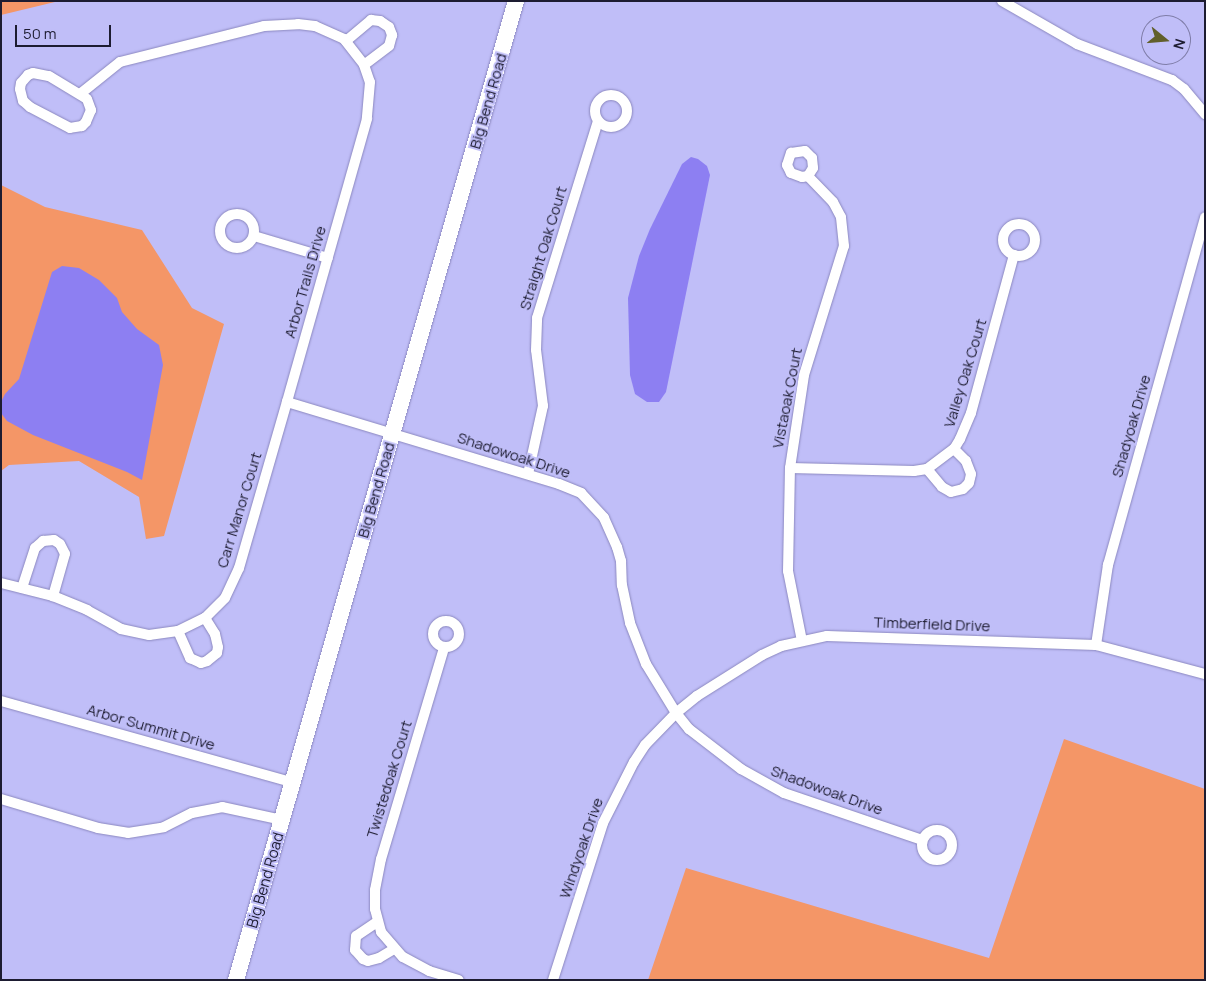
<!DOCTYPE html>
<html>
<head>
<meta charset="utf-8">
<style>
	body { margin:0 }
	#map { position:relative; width:1206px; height:981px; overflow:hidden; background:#c0bef8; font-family:Manrope,sans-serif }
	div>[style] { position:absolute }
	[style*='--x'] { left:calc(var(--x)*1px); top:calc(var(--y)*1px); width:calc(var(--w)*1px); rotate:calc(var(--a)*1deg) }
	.green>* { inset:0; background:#f49667 }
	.water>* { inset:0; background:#8d7ff2 }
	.roads { filter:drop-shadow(0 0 1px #8b88bf) drop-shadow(0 0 1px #8b88bf) }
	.minor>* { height:10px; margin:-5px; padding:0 5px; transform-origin:5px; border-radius:5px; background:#fff }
	.minor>.ring { margin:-5px; padding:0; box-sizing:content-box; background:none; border:10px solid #fff; border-radius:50% }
	.primary>* { height:16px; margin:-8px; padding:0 8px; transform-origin:8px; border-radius:8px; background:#fff }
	span { translate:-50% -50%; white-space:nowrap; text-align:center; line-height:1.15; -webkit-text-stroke:4px #c0bef8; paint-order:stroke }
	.street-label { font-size:15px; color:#1d1c31 }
	.frame { position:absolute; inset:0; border:2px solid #1d1c31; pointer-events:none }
	.north { position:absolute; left:1141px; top:15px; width:50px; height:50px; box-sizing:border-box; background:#c0bef8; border:1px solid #7f7da8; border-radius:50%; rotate:107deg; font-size:14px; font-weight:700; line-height:20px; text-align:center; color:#1d1c31 }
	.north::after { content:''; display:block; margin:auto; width:18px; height:22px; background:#615f2b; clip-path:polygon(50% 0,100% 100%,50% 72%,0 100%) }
	.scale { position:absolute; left:15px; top:25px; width:96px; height:22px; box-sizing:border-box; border:2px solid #1d1c31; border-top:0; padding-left:6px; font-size:15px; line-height:18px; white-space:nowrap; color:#1d1c31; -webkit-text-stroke:4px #c0bef8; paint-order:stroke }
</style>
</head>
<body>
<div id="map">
	<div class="green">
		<i style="clip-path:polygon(1px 1px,59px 1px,1px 15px)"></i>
		<i style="clip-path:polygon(1px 185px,45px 207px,142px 230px,192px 308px,224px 324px,164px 536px,146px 539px,139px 497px,79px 461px,9px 465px,1px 471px)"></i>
		<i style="clip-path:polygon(1064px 739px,1205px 789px,1204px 980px,648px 980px,686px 868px,989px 958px)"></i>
	</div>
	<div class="water">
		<i style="clip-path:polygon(691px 157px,698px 159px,707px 166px,710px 175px,666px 392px,659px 402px,647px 402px,635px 394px,630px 375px,628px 298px,639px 256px,650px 229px,682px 164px)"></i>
		<i style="clip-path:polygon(62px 266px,79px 268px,99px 280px,117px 298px,122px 312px,137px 329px,159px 345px,163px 365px,142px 480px,127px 472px,33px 435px,7px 421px,1px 413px,1px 402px,5px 394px,19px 379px,52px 272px)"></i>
	</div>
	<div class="roads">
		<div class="minor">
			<i style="--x:1002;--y:1;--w:86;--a:29.8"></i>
			<i style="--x:1077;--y:44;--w:102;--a:20.8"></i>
			<i style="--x:1172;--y:80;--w:15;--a:37"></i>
			<i style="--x:1184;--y:89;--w:33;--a:50"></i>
			<i style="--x:346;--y:41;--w:33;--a:-40"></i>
			<i style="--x:371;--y:20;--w:9;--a:6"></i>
			<i style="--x:380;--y:21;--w:11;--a:34"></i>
			<i style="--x:389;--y:27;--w:9;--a:69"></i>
			<i style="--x:392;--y:35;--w:11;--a:105"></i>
			<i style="--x:389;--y:46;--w:31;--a:143"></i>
			<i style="--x:33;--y:73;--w:16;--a:11"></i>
			<i style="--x:49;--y:76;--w:44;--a:31.2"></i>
			<i style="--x:87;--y:99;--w:12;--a:70"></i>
			<i style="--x:91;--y:110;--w:13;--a:113"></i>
			<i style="--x:86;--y:122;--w:6;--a:135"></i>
			<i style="--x:82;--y:126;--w:12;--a:171"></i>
			<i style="--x:70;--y:128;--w:45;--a:-152.3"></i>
			<i style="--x:30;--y:107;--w:9;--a:-139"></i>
			<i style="--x:23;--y:101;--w:12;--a:-104"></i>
			<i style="--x:20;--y:89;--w:6;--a:-81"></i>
			<i style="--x:21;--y:83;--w:11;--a:-49"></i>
			<i style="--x:28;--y:75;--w:5;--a:-22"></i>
			<i style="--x:80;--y:94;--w:51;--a:-38.7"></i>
			<i style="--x:120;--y:62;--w:148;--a:-14"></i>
			<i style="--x:264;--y:26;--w:34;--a:-3"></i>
			<i style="--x:298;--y:24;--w:17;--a:7"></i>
			<i style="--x:315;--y:26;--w:32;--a:24"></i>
			<i style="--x:344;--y:39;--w:33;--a:52"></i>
			<i style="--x:364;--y:65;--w:18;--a:71"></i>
			<i style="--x:370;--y:82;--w:37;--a:95"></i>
			<i style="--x:367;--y:119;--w:294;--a:105.8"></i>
			<i style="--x:287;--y:402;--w:284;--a:16.8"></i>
			<i style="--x:559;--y:484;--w:24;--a:22"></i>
			<i style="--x:581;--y:493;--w:34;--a:47"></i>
			<i style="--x:604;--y:518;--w:32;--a:66"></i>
			<i style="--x:617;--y:547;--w:15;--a:74"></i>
			<i style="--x:621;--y:561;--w:24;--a:88"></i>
			<i style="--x:622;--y:585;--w:39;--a:78"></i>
			<i style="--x:630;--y:623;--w:44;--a:68.7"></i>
			<i style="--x:646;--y:664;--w:57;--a:58.5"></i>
			<i style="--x:676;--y:713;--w:21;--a:51"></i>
			<i style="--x:689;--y:729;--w:66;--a:37.6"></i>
			<i style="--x:741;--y:769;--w:49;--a:29.2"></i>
			<i style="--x:784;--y:793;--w:146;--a:18.8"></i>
			<i class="ring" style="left:595px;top:95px;width:22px;height:22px"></i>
			<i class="ring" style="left:220px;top:214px;width:24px;height:24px"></i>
			<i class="ring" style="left:1003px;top:224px;width:22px;height:22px"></i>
			<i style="--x:254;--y:236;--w:77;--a:16.6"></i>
			<i style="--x:790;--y:468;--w:124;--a:1.4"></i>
			<i style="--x:914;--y:471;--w:13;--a:-9"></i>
			<i style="--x:927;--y:469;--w:34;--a:-37"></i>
			<i style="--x:954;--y:449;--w:12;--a:-59"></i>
			<i style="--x:960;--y:439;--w:28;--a:-67"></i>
			<i style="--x:971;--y:413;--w:164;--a:-74.8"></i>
			<i style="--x:927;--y:469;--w:23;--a:50"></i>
			<i style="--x:942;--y:487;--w:10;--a:29"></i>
			<i style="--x:951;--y:492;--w:12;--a:-14"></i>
			<i style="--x:963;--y:489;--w:8;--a:-45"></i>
			<i style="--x:969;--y:483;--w:9;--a:-77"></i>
			<i style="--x:971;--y:474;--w:14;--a:-111"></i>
			<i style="--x:966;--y:461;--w:17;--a:-135"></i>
			<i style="--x:528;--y:474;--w:70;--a:-77.6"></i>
			<i style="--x:543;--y:406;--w:56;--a:-97.1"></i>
			<i style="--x:536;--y:350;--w:32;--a:-88"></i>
			<i style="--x:537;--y:318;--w:206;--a:-72.8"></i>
			<i style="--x:1;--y:583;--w:54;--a:14"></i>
			<i style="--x:53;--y:596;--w:37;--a:22"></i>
			<i style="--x:87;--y:610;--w:39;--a:29"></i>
			<i style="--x:121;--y:629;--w:29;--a:12"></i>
			<i style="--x:149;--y:635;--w:29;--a:-8"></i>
			<i style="--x:178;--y:631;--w:30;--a:-26"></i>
			<i style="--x:205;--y:618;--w:28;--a:-45"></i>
			<i style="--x:225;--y:598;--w:33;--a:-65"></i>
			<i style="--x:239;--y:568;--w:173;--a:-73.9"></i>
			<i style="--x:22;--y:588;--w:42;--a:-72"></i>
			<i style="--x:35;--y:548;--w:11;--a:-41"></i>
			<i style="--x:43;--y:541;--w:11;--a:-5"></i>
			<i style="--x:54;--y:540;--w:7;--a:34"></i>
			<i style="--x:60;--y:544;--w:11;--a:63"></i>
			<i style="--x:65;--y:554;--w:44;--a:105.9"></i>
			<i class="ring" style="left:433px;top:621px;width:16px;height:16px"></i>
			<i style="--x:178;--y:631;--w:30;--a:66"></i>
			<i style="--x:190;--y:658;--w:12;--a:24"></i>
			<i style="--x:201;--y:663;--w:6;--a:-18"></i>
			<i style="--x:207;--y:661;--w:13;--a:-39"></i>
			<i style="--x:217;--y:653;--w:6;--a:-81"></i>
			<i style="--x:218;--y:647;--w:13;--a:-103"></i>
			<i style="--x:215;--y:634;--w:19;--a:-122"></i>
			<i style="--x:802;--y:641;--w:71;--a:-101.3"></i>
			<i style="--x:788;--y:571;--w:103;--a:-88.9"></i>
			<i style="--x:790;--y:468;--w:94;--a:-81.4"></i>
			<i style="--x:804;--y:375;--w:135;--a:-72.8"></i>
			<i style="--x:844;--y:246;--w:29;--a:-96"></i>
			<i style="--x:841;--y:217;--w:17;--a:-118"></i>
			<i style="--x:833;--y:202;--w:36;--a:-134"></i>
			<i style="--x:808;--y:176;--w:6;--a:171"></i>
			<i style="--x:802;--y:177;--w:12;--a:-160"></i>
			<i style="--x:791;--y:173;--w:9;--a:-117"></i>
			<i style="--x:787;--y:165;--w:13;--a:-72"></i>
			<i style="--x:791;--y:153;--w:14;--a:-8"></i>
			<i style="--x:805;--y:151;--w:10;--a:45"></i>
			<i style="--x:812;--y:158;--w:10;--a:84"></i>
			<i style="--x:813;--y:168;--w:9;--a:122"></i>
			<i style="--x:1096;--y:645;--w:81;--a:-81.5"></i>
			<i style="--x:1108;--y:565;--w:361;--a:-74.4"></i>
			<i style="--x:444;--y:648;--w:220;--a:106.6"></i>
			<i style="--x:381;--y:859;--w:32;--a:101"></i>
			<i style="--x:375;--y:890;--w:19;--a:90"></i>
			<i style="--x:375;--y:909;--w:24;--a:75"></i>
			<i style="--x:381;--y:932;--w:33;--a:49"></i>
			<i style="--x:403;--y:957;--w:30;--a:28"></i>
			<i style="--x:429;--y:971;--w:31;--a:17"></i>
			<i style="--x:1;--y:701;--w:302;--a:15.6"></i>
			<i style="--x:1;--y:799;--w:101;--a:16.6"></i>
			<i style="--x:98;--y:828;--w:30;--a:9"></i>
			<i style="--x:128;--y:833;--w:36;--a:-9"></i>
			<i style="--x:164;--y:827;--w:31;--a:-27"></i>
			<i style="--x:192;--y:813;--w:31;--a:-11"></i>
			<i style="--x:222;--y:807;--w:61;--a:12.2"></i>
			<i class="ring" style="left:922px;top:830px;width:20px;height:20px"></i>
			<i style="--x:377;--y:922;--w:25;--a:146"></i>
			<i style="--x:356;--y:936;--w:14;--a:94"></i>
			<i style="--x:355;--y:950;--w:12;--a:48"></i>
			<i style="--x:363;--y:959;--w:5;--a:22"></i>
			<i style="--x:368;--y:961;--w:11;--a:-15"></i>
			<i style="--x:379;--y:958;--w:17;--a:-31"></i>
			<i style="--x:553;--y:980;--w:165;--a:-72.3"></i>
			<i style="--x:603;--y:823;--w:68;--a:-63.1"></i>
			<i style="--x:634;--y:762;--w:20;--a:-57"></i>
			<i style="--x:645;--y:745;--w:45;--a:-45.9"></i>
			<i style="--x:676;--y:713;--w:27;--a:-39"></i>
			<i style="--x:697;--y:696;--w:77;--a:-32.2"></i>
			<i style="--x:762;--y:655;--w:21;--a:-25"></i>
			<i style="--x:781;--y:646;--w:47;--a:-12.3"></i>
			<i style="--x:827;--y:636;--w:269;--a:1.9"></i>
			<i style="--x:1096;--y:645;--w:113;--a:14.9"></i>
		</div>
		<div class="primary">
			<i style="--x:236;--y:980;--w:1018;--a:-74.04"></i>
		</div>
	</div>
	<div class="street-label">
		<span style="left:488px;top:101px;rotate:-74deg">Big Bend Road</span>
		<span style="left:543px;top:248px;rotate:-73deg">Straight Oak Court</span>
		<span style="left:305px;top:282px;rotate:-74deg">Arbor Trails Drive</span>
		<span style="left:965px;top:373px;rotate:-73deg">Valley Oak Court</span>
		<span style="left:787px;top:398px;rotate:-79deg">Vistaoak Court</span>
		<span style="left:1131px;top:426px;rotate:-74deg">Shadyoak Drive</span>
		<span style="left:514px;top:455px;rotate:18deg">Shadowoak Drive</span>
		<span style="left:376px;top:490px;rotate:-74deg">Big Bend Road</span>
		<span style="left:239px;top:510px;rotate:-73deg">Carr Manor Court</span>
		<span style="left:932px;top:624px;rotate:2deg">Timberfield Drive</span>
		<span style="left:151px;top:727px;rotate:16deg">Arbor Summit Drive</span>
		<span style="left:389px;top:779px;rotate:-73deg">Twistedoak Court</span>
		<span style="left:827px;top:790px;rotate:20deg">Shadowoak Drive</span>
		<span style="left:581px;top:848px;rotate:-71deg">Windyoak Drive</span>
		<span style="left:265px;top:880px;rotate:-74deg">Big Bend Road</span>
	</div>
	<div class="frame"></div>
	<div class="north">N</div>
	<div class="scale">50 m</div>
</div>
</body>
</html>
